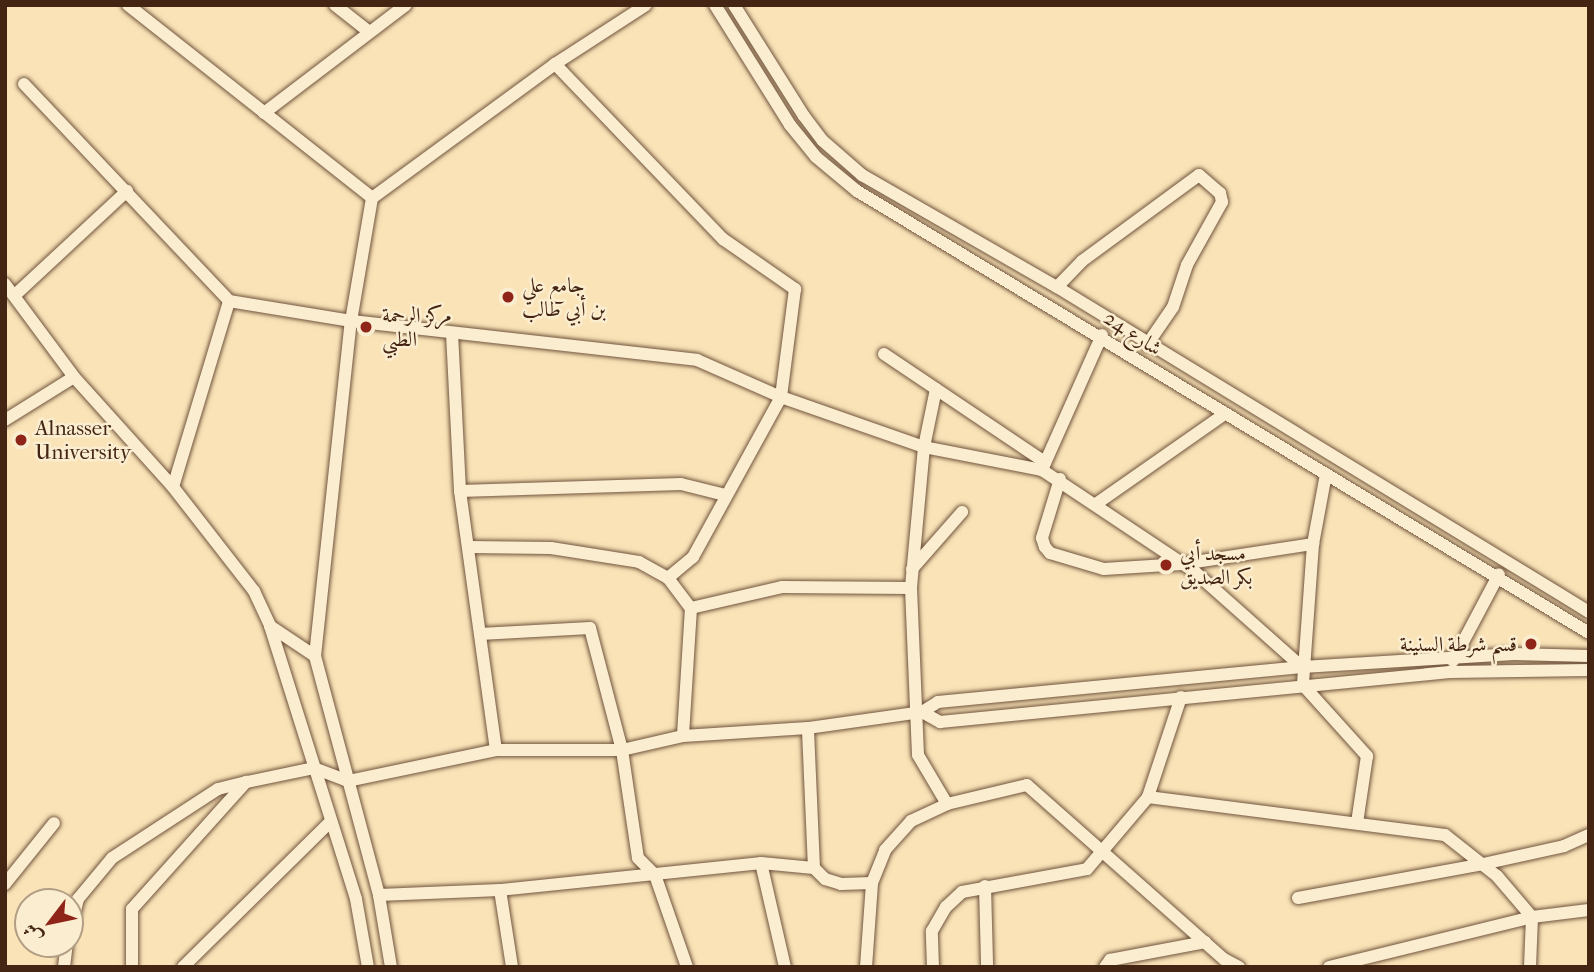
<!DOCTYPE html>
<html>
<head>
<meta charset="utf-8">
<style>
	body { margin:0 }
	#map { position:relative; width:1594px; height:972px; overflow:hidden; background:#f9e3b7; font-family:"IM FELL French Canon",Amiri,serif }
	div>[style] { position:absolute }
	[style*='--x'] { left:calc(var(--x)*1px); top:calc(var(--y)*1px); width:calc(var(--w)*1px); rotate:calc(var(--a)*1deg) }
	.roads { filter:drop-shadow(0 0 2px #71543d) drop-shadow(0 0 2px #71543d) }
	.minor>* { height:12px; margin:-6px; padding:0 6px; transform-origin:6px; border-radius:6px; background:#fbedd0 }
	.dots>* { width:19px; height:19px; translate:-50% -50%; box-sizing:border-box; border:4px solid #fbedd0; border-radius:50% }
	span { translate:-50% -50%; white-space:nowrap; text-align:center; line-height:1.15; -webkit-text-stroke:5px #fbedd0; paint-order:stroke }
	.poi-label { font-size:21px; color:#442514 }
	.left { translate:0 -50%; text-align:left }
	.right { translate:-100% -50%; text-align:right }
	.street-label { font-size:21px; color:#442514 }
	.frame { position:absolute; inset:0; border:7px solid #442514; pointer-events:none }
	.north { position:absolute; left:14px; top:888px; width:70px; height:70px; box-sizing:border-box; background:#fbedd0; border:2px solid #b29d85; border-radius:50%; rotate:238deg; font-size:19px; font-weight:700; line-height:28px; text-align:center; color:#442514 }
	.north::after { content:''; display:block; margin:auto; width:24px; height:32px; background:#8f2418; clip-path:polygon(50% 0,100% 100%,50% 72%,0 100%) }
</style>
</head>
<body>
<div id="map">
	<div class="roads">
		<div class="minor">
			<i style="--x:128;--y:5;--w:311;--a:38.3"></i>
			<i style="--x:335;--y:5;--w:42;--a:38.2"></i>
			<i style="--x:715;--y:5;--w:142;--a:58"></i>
			<i style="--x:790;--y:125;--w:41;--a:50.9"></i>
			<i style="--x:816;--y:157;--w:53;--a:39.7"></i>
			<i style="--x:857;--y:191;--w:855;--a:31.12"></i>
			<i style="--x:734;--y:5;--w:131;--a:57.8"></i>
			<i style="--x:804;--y:116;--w:31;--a:53"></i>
			<i style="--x:823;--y:141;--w:52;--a:41.1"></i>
			<i style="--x:862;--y:175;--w:225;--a:29.9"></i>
			<i style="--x:1057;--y:287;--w:623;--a:31.42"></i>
			<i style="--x:555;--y:64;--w:243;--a:46.2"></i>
			<i style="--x:723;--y:239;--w:88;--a:34.8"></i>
			<i style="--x:795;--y:289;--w:109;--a:97.4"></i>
			<i style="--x:781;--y:397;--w:183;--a:118.8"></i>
			<i style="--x:693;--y:557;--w:33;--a:140"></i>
			<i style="--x:24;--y:84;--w:299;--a:46.6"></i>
			<i style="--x:229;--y:301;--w:124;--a:9.3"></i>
			<i style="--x:351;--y:321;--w:348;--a:6.4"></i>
			<i style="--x:697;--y:360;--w:92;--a:23.8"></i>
			<i style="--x:781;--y:397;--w:151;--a:19.3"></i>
			<i style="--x:924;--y:447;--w:120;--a:11"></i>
			<i style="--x:264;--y:113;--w:178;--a:-37.3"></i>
			<i style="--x:5;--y:284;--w:116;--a:53.4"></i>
			<i style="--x:74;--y:377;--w:148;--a:48"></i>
			<i style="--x:173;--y:487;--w:132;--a:52.1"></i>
			<i style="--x:254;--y:591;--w:38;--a:65"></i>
			<i style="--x:270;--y:626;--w:286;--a:72.5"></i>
			<i style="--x:356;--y:899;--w:69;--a:80"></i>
			<i style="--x:1057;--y:287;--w:36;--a:-46"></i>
			<i style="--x:1082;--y:261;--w:145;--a:-36.3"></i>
			<i style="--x:1199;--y:175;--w:28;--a:41"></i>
			<i style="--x:1220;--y:193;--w:9;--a:77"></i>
			<i style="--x:1222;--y:202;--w:72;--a:119.1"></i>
			<i style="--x:1187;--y:265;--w:44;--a:108.4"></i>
			<i style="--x:1173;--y:307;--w:46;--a:124.4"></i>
			<i style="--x:15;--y:295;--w:153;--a:-42.9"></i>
			<i style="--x:452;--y:333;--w:158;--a:87.1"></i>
			<i style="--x:460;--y:491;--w:261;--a:82.1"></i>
			<i style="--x:1102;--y:335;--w:148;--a:114"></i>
			<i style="--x:1042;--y:470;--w:184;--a:33.7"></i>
			<i style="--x:1195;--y:572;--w:143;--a:41.6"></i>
			<i style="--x:884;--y:354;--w:194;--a:33.9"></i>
			<i style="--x:936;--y:389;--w:59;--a:101.7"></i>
			<i style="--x:924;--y:447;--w:142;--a:95.3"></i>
			<i style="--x:911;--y:588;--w:167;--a:87.6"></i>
			<i style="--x:918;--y:755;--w:57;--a:59.4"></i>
			<i style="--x:5;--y:420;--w:81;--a:-31.9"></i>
			<i style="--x:1326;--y:474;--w:71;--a:100.5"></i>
			<i style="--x:1313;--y:544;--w:141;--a:94.1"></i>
			<i style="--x:1303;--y:685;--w:96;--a:48"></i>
			<i style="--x:1367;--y:756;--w:68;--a:98.5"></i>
			<i style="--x:1060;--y:479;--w:62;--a:107"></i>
			<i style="--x:1042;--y:538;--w:9;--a:72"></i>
			<i style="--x:1045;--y:547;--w:8;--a:50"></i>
			<i style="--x:1050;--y:553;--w:56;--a:16.5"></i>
			<i style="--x:1104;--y:569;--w:78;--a:-3.7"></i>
			<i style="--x:1182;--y:564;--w:133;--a:-8.7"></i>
			<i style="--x:173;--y:487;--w:194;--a:-73.2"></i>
			<i style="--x:460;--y:491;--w:221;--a:-1.8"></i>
			<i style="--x:681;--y:484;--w:45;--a:14"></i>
			<i style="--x:1096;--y:504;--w:155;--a:-35"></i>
			<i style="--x:469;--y:547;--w:82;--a:0.7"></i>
			<i style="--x:551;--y:548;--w:89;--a:9"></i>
			<i style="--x:639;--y:562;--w:33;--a:29"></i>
			<i style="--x:668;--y:578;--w:38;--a:53"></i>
			<i style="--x:691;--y:608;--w:128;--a:93.6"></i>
			<i style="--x:912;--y:569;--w:76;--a:-48.7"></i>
			<i style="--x:691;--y:608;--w:93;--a:-13"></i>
			<i style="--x:782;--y:587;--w:129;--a:0.4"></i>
			<i style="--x:270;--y:626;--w:54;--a:33.7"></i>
			<i style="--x:480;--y:634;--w:110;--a:-3.1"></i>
			<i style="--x:590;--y:628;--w:126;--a:75.3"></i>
			<i style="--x:622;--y:750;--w:109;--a:81.6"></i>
			<i style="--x:638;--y:858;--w:24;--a:45"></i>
			<i style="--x:655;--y:875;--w:97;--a:70.8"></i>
			<i style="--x:1589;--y:656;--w:75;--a:-178.5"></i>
			<i style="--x:1514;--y:654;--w:212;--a:176.5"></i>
			<i style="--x:1302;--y:667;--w:366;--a:174.5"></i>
			<i style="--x:938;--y:702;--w:19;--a:148"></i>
			<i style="--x:922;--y:712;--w:21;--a:29"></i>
			<i style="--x:940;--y:722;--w:512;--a:-5.6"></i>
			<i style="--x:1450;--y:672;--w:139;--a:-0.8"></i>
			<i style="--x:1453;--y:661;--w:98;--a:-62.1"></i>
			<i style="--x:1181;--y:697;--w:105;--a:108.3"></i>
			<i style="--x:1148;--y:797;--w:299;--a:7.3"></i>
			<i style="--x:1445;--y:835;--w:66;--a:38.3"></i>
			<i style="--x:1497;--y:876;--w:54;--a:49.5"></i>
			<i style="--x:1532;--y:917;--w:57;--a:-7"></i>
			<i style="--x:761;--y:863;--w:53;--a:5.4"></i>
			<i style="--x:814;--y:868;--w:140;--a:-92.5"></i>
			<i style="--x:814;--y:868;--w:16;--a:45"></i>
			<i style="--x:825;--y:879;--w:17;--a:17"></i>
			<i style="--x:841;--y:884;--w:31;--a:-2"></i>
			<i style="--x:5;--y:884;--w:78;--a:-51.2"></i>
			<i style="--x:985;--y:886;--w:79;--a:88.5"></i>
			<i style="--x:500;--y:890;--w:78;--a:81.1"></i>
			<i style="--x:379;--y:895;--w:121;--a:-2.4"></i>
			<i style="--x:500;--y:890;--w:262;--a:-5.9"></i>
			<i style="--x:761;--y:863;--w:107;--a:77"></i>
			<i style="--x:1298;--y:898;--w:188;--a:-10.4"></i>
			<i style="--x:1483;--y:864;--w:83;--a:-12.5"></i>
			<i style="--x:1564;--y:846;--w:27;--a:-24"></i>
			<i style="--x:70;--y:931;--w:33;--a:-76"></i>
			<i style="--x:78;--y:899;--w:53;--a:-50.3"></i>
			<i style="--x:112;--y:858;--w:126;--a:-33.1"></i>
			<i style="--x:218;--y:789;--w:30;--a:-14"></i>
			<i style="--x:247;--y:782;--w:68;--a:-11.8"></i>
			<i style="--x:314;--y:768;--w:36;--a:21"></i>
			<i style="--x:348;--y:781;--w:151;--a:-11.8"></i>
			<i style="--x:496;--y:750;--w:126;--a:0"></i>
			<i style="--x:622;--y:750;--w:63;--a:-12.9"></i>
			<i style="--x:683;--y:736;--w:125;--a:-3.7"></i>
			<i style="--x:808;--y:728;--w:115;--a:-8"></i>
			<i style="--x:64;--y:967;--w:23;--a:-83"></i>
			<i style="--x:132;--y:967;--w:58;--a:-90"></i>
			<i style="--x:132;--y:909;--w:171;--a:-48.1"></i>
			<i style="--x:183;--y:967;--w:208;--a:-44.6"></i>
			<i style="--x:391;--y:967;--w:73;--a:-99.5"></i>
			<i style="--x:379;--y:895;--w:247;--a:-105"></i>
			<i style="--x:315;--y:656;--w:337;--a:-83.9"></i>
			<i style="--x:351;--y:321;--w:125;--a:-80.3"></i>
			<i style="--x:372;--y:198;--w:227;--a:-36.2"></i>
			<i style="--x:555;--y:64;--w:108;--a:-33"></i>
			<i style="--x:866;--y:967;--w:84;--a:-85.9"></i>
			<i style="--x:872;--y:883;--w:35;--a:-68"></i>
			<i style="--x:885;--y:850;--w:39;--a:-48"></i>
			<i style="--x:911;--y:821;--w:40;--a:-25"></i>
			<i style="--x:947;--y:804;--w:82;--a:-13.4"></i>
			<i style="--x:1027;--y:785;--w:263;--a:41.5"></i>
			<i style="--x:1224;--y:959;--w:17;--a:28"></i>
			<i style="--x:933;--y:967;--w:36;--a:-92"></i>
			<i style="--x:932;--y:931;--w:28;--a:-60"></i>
			<i style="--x:946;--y:907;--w:22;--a:-43"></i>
			<i style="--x:962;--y:892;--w:127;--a:-10.4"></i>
			<i style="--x:1087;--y:869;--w:94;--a:-49.7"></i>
			<i style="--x:1105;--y:967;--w:9;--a:-54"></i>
			<i style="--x:1110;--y:960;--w:97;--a:-10.7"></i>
			<i style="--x:1329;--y:967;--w:209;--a:-13.8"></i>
			<i style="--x:1532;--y:917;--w:50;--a:92.3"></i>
		</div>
	</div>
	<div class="dots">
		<i style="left:508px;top:297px;background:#8f2418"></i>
		<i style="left:366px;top:327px;background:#8f2418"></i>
		<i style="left:21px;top:440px;background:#8f2418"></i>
		<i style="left:1166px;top:565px;background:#8f2418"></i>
		<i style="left:1531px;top:644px;background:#8f2418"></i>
	</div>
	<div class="poi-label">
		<span class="left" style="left:522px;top:297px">جامع علي<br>بن أبي طالب</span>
		<span class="left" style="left:382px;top:327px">مركز الرحمة<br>الطبي</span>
		<span class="left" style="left:35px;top:440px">Alnasser<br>University</span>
		<span class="left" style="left:1180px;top:565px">مسجد أبي<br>بكر الصديق</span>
		<span class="right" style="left:1517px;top:644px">قسم شرطة السنينة</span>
	</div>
	<div class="street-label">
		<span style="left:1133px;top:333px;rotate:33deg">شارع 24</span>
	</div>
	<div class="frame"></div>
	<div class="north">ش</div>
</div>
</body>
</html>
